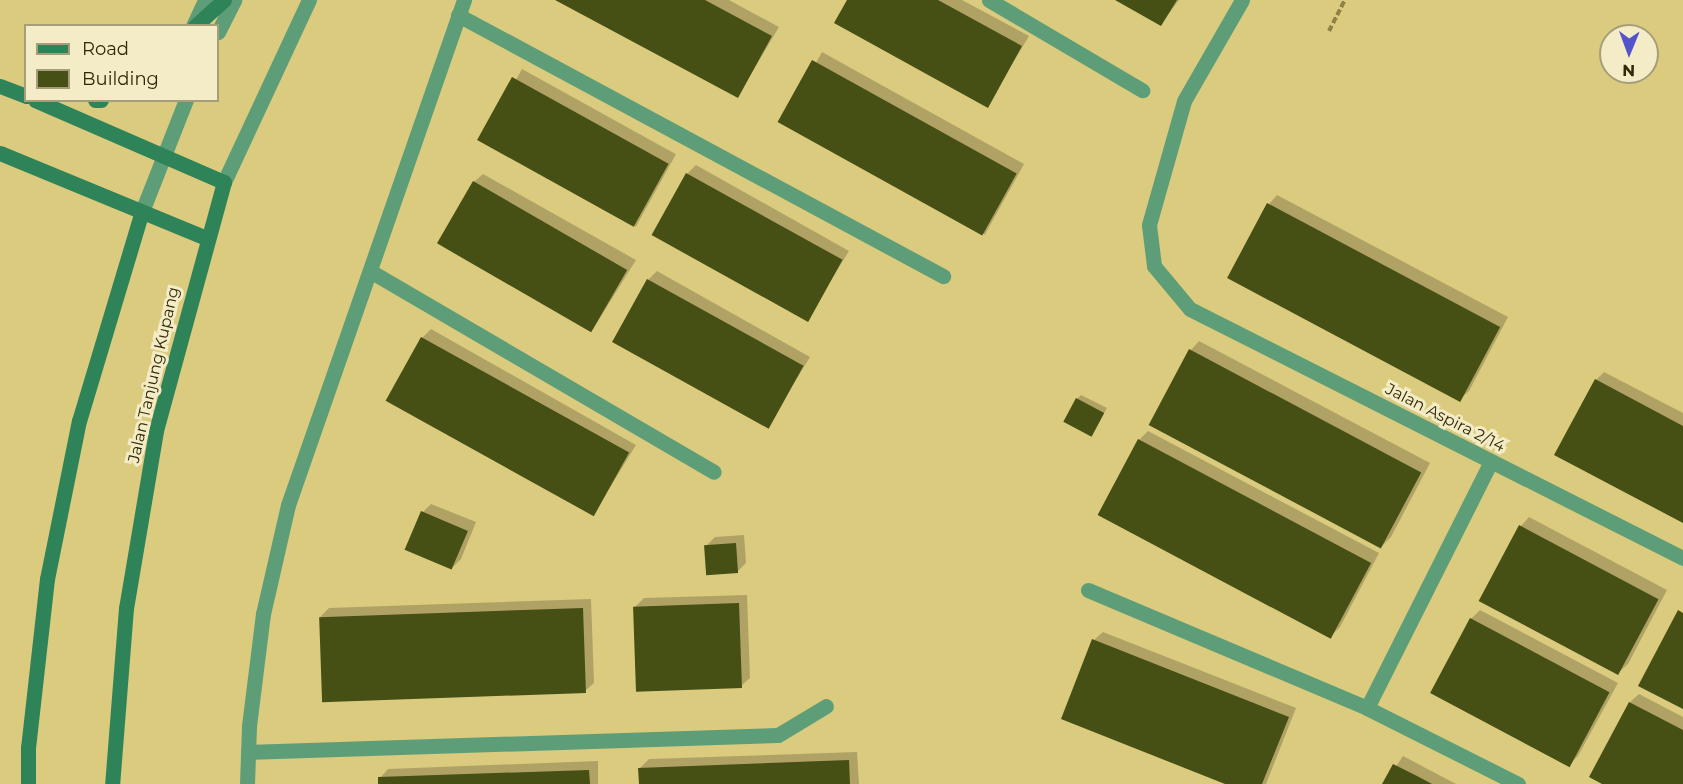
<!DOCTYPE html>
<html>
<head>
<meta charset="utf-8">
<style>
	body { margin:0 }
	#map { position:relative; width:1683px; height:784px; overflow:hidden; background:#dbcb7e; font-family:Montserrat,sans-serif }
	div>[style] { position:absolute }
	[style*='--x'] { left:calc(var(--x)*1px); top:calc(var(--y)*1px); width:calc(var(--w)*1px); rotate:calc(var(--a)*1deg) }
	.shadow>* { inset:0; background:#0003; transform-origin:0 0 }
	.building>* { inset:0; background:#464f14; transform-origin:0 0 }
	.path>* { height:4px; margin-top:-2px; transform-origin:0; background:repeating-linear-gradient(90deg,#8e8249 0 6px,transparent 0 9px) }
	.minor>* { height:15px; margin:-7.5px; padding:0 7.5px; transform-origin:7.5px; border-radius:7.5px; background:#5d9e79 }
	.tertiary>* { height:15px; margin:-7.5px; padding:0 7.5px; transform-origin:7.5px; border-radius:7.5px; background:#5d9e79 }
	.secondary>* { height:15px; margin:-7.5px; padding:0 7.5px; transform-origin:7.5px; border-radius:7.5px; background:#2e8358 }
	span { translate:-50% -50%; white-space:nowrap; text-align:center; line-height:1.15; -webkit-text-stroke:6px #f3ecc6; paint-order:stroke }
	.street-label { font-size:16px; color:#302908 }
	.legend { position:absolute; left:24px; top:24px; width:195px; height:78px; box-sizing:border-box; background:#f3ecc6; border:2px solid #a59e7a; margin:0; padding:8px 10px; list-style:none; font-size:18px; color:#302908 }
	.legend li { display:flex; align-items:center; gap:12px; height:30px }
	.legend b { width:30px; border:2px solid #a59e7a }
	.north { position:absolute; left:1599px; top:24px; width:60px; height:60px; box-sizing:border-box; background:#f3ecc6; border:2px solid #a59e7a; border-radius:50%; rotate:181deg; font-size:16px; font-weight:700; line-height:24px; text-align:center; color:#302908 }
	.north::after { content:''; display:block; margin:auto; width:21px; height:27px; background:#5354cb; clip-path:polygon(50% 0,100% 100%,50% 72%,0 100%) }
</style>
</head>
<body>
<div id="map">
	<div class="shadow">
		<i style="clip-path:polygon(558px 0,729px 0,779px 27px,738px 96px)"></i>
		<i style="clip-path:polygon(848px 0,962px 0,1029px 36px,987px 106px)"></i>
		<i style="clip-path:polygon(1118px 0,1179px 0,1161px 24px)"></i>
		<i style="left:822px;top:52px;width:231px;height:81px;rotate:29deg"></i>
		<i style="left:522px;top:69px;width:176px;height:83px;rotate:29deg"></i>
		<i style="clip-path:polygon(696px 165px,849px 251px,806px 321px,687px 174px)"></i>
		<i style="clip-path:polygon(483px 174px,636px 260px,593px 329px,474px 182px)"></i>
		<i style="clip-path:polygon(1277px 195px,1508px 317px,1469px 391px,1460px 399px,1229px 278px,1269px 204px)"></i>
		<i style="clip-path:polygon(657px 271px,810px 357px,767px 427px,648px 280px)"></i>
		<i style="clip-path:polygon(431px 329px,636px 445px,593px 515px,422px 338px)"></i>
		<i style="clip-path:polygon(1199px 341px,1430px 463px,1391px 537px,1382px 546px,1191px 350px)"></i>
		<i style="clip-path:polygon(1604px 372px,1683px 413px,1683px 521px,1596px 380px)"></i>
		<i style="clip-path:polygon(1081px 395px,1107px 408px,1091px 435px,1077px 399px)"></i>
		<i style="clip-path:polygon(1148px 431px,1379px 553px,1340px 627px,1331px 636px,1139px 440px)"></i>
		<i style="clip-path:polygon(431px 504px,476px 522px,461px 559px,452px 568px,423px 512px)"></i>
		<i style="clip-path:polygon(1529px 517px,1667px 590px,1628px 664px,1619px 672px,1521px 526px)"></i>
		<i style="clip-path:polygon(744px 535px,746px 563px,737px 572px,706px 546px,715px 537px)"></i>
		<i style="clip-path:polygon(747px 595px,750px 678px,741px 686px,635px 607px,644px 598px)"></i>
		<i style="clip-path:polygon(591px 599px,594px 683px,585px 691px,320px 617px,329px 608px)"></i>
		<i style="clip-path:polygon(1480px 610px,1618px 683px,1578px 756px,1569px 765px,1471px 619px)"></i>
		<i style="clip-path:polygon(1103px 632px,1296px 708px,1266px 784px,1229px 784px,1094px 640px)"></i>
		<i style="clip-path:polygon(1639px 694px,1683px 717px,1683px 784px,1605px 784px,1591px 777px,1630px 702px)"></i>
		<i style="clip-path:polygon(857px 752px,859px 784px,640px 784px,640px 768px,649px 759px)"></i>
		<i style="clip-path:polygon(1403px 756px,1456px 784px,1384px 784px)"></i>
		<i style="clip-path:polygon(598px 761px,598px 784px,380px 784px,380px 778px,388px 769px)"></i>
	</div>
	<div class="building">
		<i style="clip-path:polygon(555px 0,705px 0,772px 36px,738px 98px)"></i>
		<i style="clip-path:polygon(847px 0,938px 0,1022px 46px,988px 108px,834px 23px)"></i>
		<i style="clip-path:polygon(1115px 0,1177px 0,1161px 26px)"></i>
		<i style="left:812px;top:60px;width:234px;height:71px;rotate:29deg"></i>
		<i style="left:512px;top:77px;width:179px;height:72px;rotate:29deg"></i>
		<i style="left:686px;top:173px;width:179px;height:71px;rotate:29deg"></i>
		<i style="left:473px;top:181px;width:178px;height:72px;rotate:30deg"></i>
		<i style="left:1267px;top:203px;width:264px;height:85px;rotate:28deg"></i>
		<i style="left:647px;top:279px;width:179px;height:72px;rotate:29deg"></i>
		<i style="left:421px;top:337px;width:238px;height:73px;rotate:29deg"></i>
		<i style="left:1189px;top:349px;width:263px;height:86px;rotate:28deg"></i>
		<i style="clip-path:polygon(1595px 379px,1683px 426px,1683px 523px,1554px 455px)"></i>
		<i style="left:1076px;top:398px;width:32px;height:27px;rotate:28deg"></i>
		<i style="left:1138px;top:439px;width:264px;height:86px;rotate:28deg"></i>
		<i style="left:421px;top:511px;width:51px;height:42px;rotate:23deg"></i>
		<i style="left:1519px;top:525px;width:158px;height:86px;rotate:28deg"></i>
		<i style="left:736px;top:543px;width:30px;height:32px;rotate:86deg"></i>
		<i style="left:739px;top:603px;width:85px;height:106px;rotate:88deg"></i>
		<i style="left:583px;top:608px;width:85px;height:264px;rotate:88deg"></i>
		<i style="clip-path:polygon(1678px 610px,1683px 613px,1683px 709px,1638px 686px)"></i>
		<i style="left:1470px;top:618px;width:158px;height:85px;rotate:28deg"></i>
		<i style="clip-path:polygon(1092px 639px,1289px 717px,1262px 784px,1225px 784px,1061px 719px)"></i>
		<i style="clip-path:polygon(1629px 702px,1683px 730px,1683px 784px,1602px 784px,1589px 777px)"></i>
		<i style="clip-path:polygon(849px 760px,850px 784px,639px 784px,638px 768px)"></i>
		<i style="clip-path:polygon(1393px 764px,1417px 776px,1432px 784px,1382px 784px)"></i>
		<i style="clip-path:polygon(589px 770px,590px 784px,378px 784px,378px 777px)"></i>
	</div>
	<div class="path">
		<i style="--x:1329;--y:31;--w:35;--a:-63"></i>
	</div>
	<div class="minor">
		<i style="--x:989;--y:0;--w:178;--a:30.5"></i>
		<i style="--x:1242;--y:0;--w:116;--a:119.9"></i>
		<i style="--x:1184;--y:101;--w:129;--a:105.8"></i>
		<i style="--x:1149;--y:225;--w:41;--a:83"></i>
		<i style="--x:1154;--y:266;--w:56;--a:50.1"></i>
		<i style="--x:1190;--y:309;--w:552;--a:26.8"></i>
		<i style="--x:458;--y:15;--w:551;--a:28.29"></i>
		<i style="--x:193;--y:26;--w:29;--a:-65"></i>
		<i style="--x:370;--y:271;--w:398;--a:30.3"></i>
		<i style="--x:1088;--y:590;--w:303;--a:22.9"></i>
		<i style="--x:1367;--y:708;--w:169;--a:26.7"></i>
		<i style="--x:1367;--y:708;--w:276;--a:-63.3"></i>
		<i style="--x:248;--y:752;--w:530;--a:-1.84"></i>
		<i style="--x:778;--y:735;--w:56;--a:-31.1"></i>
		<i style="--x:247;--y:784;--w:58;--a:-88"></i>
		<i style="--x:249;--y:726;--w:113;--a:-82.9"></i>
		<i style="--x:263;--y:614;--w:112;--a:-77.1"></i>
		<i style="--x:288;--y:505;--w:535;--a:-70.79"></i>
	</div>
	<div class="tertiary">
		<i style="--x:218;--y:32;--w:36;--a:-63"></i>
		<i style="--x:224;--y:182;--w:201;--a:-65"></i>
		<i style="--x:141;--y:214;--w:123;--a:-68.5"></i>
	</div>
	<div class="secondary">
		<i style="--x:195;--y:26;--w:39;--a:-42"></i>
		<i style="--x:0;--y:86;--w:28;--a:21"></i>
		<i style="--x:35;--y:100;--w:206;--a:23.5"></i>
		<i style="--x:224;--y:182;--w:258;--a:105.3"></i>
		<i style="--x:156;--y:431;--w:180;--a:99.6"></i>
		<i style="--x:126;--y:608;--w:177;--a:94.5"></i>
		<i style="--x:95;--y:100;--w:6;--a:0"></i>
		<i style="--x:0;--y:153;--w:223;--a:22.4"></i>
		<i style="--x:28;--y:784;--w:36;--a:-90"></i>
		<i style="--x:28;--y:748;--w:170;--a:-83.6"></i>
		<i style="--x:47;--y:579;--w:161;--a:-78.6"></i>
		<i style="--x:79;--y:421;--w:216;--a:-73.3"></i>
	</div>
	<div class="street-label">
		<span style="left:154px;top:375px;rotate:-77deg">Jalan Tanjung Kupang</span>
		<span style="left:1445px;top:418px;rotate:27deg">Jalan Aspira 2/14</span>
	</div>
	<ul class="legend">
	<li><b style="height:8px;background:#2e8358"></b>Road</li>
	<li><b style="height:16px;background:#464f14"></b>Building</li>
	</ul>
	<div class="north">N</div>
</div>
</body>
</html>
